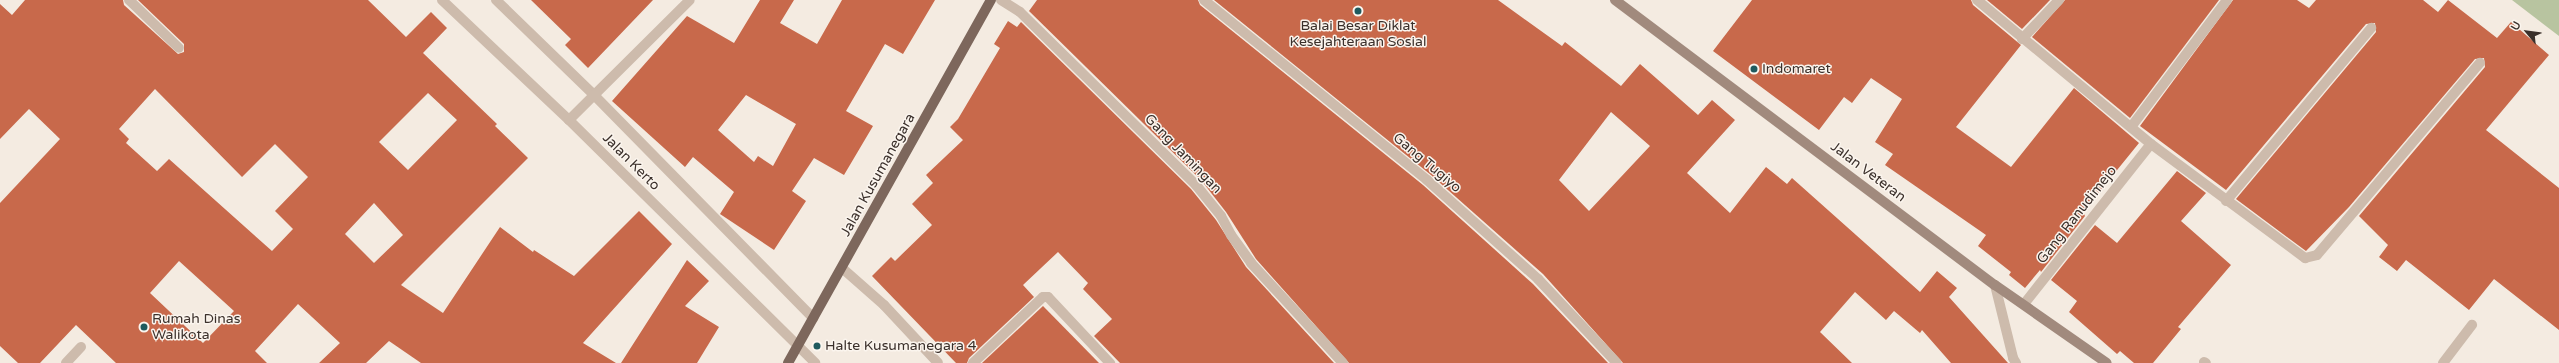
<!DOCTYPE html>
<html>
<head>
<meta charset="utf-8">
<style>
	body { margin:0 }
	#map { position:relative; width:2559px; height:363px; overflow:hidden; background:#f4ebe1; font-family:"Varela Round",sans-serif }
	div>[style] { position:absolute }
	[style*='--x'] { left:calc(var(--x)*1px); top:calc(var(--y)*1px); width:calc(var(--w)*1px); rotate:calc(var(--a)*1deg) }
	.green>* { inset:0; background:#b8c4a0 }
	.building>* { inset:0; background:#c8694b }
	.lane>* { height:10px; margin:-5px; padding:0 5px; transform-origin:5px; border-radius:5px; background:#cdbbac }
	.street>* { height:10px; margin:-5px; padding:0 5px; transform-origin:5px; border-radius:5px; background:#cdbbac }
	.secondary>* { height:10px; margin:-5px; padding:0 5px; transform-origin:5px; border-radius:5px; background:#a18a7d }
	.primary>* { height:10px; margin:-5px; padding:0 5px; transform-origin:5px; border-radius:5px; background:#7d675c }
	.dots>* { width:11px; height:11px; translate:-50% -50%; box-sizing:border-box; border:2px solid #fbf5ee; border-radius:50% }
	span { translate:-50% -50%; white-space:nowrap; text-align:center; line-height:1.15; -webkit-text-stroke:3px #fbf5ee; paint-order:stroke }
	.poi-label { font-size:14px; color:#3b302b }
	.left { translate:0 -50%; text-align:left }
	.street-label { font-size:14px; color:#3b302b }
	.north { position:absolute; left:2507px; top:12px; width:40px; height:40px; -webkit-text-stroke:3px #fbf5ee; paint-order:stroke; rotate:299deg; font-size:11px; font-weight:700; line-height:16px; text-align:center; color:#3b302b }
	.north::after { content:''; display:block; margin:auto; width:14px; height:18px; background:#3b302b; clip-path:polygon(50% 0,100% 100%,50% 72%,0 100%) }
</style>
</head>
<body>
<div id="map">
	<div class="green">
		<i style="clip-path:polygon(2512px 0,2559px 0,2559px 36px)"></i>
	</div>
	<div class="building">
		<i style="clip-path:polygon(evenodd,25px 0,123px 0,124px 5px,178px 54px,184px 52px,184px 44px,138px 0,368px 0,406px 37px,431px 12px,447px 28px,423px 53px,497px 124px,495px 126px,528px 158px,401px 285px,443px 313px,500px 227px,533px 252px,534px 250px,574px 276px,639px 211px,672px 244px,583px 343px,616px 363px,421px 363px,389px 341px,366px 363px,319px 363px,340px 343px,298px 304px,255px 351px,267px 363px,116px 363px,76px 325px,40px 363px,18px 363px,0 346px,0 203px,60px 139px,29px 109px,0 139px,0 4px,12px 15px,25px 0,155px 89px,242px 177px,275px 144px,308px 177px,275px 211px,293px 229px,272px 251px,169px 159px,157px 171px,126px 143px,129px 139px,119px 129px,155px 89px,25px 0,428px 93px,457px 120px,408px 170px,379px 142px,428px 93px,25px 0,374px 203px,403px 235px,374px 263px,345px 234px,374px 203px,25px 0,179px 261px,234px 311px,203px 343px,150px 293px,179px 261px)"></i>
		<i style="clip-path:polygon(531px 0,653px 0,588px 68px,565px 45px,571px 39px)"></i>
		<i style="clip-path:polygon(evenodd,760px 0,794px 0,780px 23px,817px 44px,842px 0,935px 0,903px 54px,885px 44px,846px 111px,873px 126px,844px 175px,814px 158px,792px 191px,806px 201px,774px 250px,720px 214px,734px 192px,693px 157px,685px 167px,612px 101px,687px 16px,734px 43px,760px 0,746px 95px,796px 124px,773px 166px,758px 156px,754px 162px,718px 130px,746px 95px)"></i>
		<i style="clip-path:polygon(1037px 0,1198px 0,1200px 5px,1423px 185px,1533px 284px,1608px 363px,1349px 363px,1256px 259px,1226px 212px,1201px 180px,1029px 11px)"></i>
		<i style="clip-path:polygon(evenodd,1214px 0,1498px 0,1562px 46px,1565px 42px,1621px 86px,1640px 64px,1698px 115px,1712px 100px,1735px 120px,1687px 173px,1730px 213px,1766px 167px,1787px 184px,1792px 178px,1920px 292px,1937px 271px,1957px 288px,1949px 297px,2008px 363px,1951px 363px,1922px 330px,1920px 333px,1894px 311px,1886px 320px,1855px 292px,1820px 332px,1852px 363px,1623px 363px,1543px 274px,1431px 175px,1214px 0,1611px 112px,1650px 146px,1589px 211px,1559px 180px,1611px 112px)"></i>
		<i style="clip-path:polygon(1752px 0,1971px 0,1973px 5px,2021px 45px,1956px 127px,2011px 167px,2074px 88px,2139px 143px,2083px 212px,2085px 216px,2041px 272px,2040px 270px,2025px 288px,2009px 275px,2011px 272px,1978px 246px,1986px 235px,1885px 165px,1893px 154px,1875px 142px,1902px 99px,1871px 78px,1852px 103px,1844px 97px,1819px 130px,1713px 51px)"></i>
		<i style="clip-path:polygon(1987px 0,2050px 0,2022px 29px)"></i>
		<i style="clip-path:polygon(2065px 0,2219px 0,2130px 118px,2032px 37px)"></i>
		<i style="clip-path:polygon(2233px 0,2297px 0,2309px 8px,2316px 0,2423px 0,2438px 12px,2448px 0,2497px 38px,2511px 22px,2549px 55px,2486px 130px,2559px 188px,2559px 330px,2494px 279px,2469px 310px,2406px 260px,2397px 271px,2379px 257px,2388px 245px,2359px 216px,2485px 67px,2484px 58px,2475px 59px,2349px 207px,2306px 251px,2236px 199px,2376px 32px,2375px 23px,2366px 24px,2226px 190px,2140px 126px)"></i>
		<i style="clip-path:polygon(1008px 21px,1017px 27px,1021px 22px,1191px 189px,1216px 220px,1246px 267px,1334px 363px,1120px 363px,1094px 336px,1112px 319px,1083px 289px,1088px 283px,1058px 252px,1023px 285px,1034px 297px,969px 358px,967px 363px,956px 363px,872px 276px,891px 257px,895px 261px,932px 225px,912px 204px,933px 183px,926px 175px,963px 140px,950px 127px,958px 119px,1000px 48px,994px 44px)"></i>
		<i style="clip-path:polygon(2177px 171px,2206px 193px,2181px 221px,2231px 265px,2178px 327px,2181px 329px,2153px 363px,2134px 363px,2120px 351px,2117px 354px,2069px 312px,2077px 301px,2051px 280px,2095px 225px,2117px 243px)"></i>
		<i style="clip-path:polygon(687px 260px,709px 281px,685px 306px,719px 327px,697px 363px,621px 363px)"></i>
		<i style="clip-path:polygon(1043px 306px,1099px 363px,982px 363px)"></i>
	</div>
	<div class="lane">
		<i style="--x:129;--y:0;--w:69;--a:43.8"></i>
		<i style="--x:2204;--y:362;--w:2;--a:27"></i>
		<i style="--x:66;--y:363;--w:22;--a:-47"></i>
		<i style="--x:2443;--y:363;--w:48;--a:-52.7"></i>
	</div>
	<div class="street">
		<i style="--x:442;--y:0;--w:175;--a:43.4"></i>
		<i style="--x:569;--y:120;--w:346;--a:44.6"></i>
		<i style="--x:496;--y:0;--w:136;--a:44.1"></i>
		<i style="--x:594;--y:95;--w:313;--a:45.5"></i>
		<i style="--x:1001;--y:0;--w:22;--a:32"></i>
		<i style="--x:1020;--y:12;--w:247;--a:44.5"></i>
		<i style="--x:1196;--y:185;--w:40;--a:51"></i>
		<i style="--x:1221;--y:216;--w:21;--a:62"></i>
		<i style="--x:1231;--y:235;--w:34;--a:54"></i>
		<i style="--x:1251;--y:263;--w:136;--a:47.4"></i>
		<i style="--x:1204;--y:0;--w:287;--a:38.9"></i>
		<i style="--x:1427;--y:180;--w:149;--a:41.7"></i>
		<i style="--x:1538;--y:279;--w:115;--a:46.8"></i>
		<i style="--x:1977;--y:0;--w:226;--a:39.6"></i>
		<i style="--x:2151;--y:144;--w:192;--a:36.5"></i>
		<i style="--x:2305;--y:258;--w:12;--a:-14"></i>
		<i style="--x:2317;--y:255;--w:252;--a:-49.7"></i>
		<i style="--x:2022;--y:39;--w:54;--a:-46.5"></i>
		<i style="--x:569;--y:120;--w:170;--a:-44.8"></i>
		<i style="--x:2131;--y:127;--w:159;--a:-52.9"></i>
		<i style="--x:2226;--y:201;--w:226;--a:-50"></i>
		<i style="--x:842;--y:268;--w:56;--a:41.4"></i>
		<i style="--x:884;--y:305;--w:79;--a:47"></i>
		<i style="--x:1995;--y:285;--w:75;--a:76.1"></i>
		<i style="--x:2013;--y:358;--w:6;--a:59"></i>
		<i style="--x:2024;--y:304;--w:204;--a:-51.6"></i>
		<i style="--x:973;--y:363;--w:96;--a:-43.3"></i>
		<i style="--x:1043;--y:297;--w:5;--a:0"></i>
		<i style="--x:1048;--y:297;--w:91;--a:46.8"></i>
	</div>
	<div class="secondary">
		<i style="--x:1615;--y:0;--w:475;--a:36.9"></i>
		<i style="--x:1995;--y:285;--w:136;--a:34.9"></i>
	</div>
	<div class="primary">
		<i style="--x:788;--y:363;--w:416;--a:-60.8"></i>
	</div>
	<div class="dots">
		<i style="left:1358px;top:11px;background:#1f5a5e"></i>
		<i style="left:1754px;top:69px;background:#1f5a5e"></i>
		<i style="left:144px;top:327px;background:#1f5a5e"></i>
		<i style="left:817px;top:346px;background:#1f5a5e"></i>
	</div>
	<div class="poi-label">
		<span style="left:1358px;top:34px">Balai Besar Diklat<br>Kesejahteraan Sosial</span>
		<span class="left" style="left:1762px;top:69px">Indomaret</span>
		<span class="left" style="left:152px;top:327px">Rumah Dinas<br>Walikota</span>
		<span class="left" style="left:825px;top:346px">Halte Kusumanegara 4</span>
	</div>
	<div class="street-label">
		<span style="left:1183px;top:154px;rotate:46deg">Gang Jamingan</span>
		<span style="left:631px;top:162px;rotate:45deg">Jalan Kerto</span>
		<span style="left:1427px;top:163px;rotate:40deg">Gang Tugiyo</span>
		<span style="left:1868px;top:172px;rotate:37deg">Jalan Veteran</span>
		<span style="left:878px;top:175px;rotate:-61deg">Jalan Kusumanegara</span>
		<span style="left:2077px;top:215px;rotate:-52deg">Gang Ranudimejo</span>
	</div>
	<div class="north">U</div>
</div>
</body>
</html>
